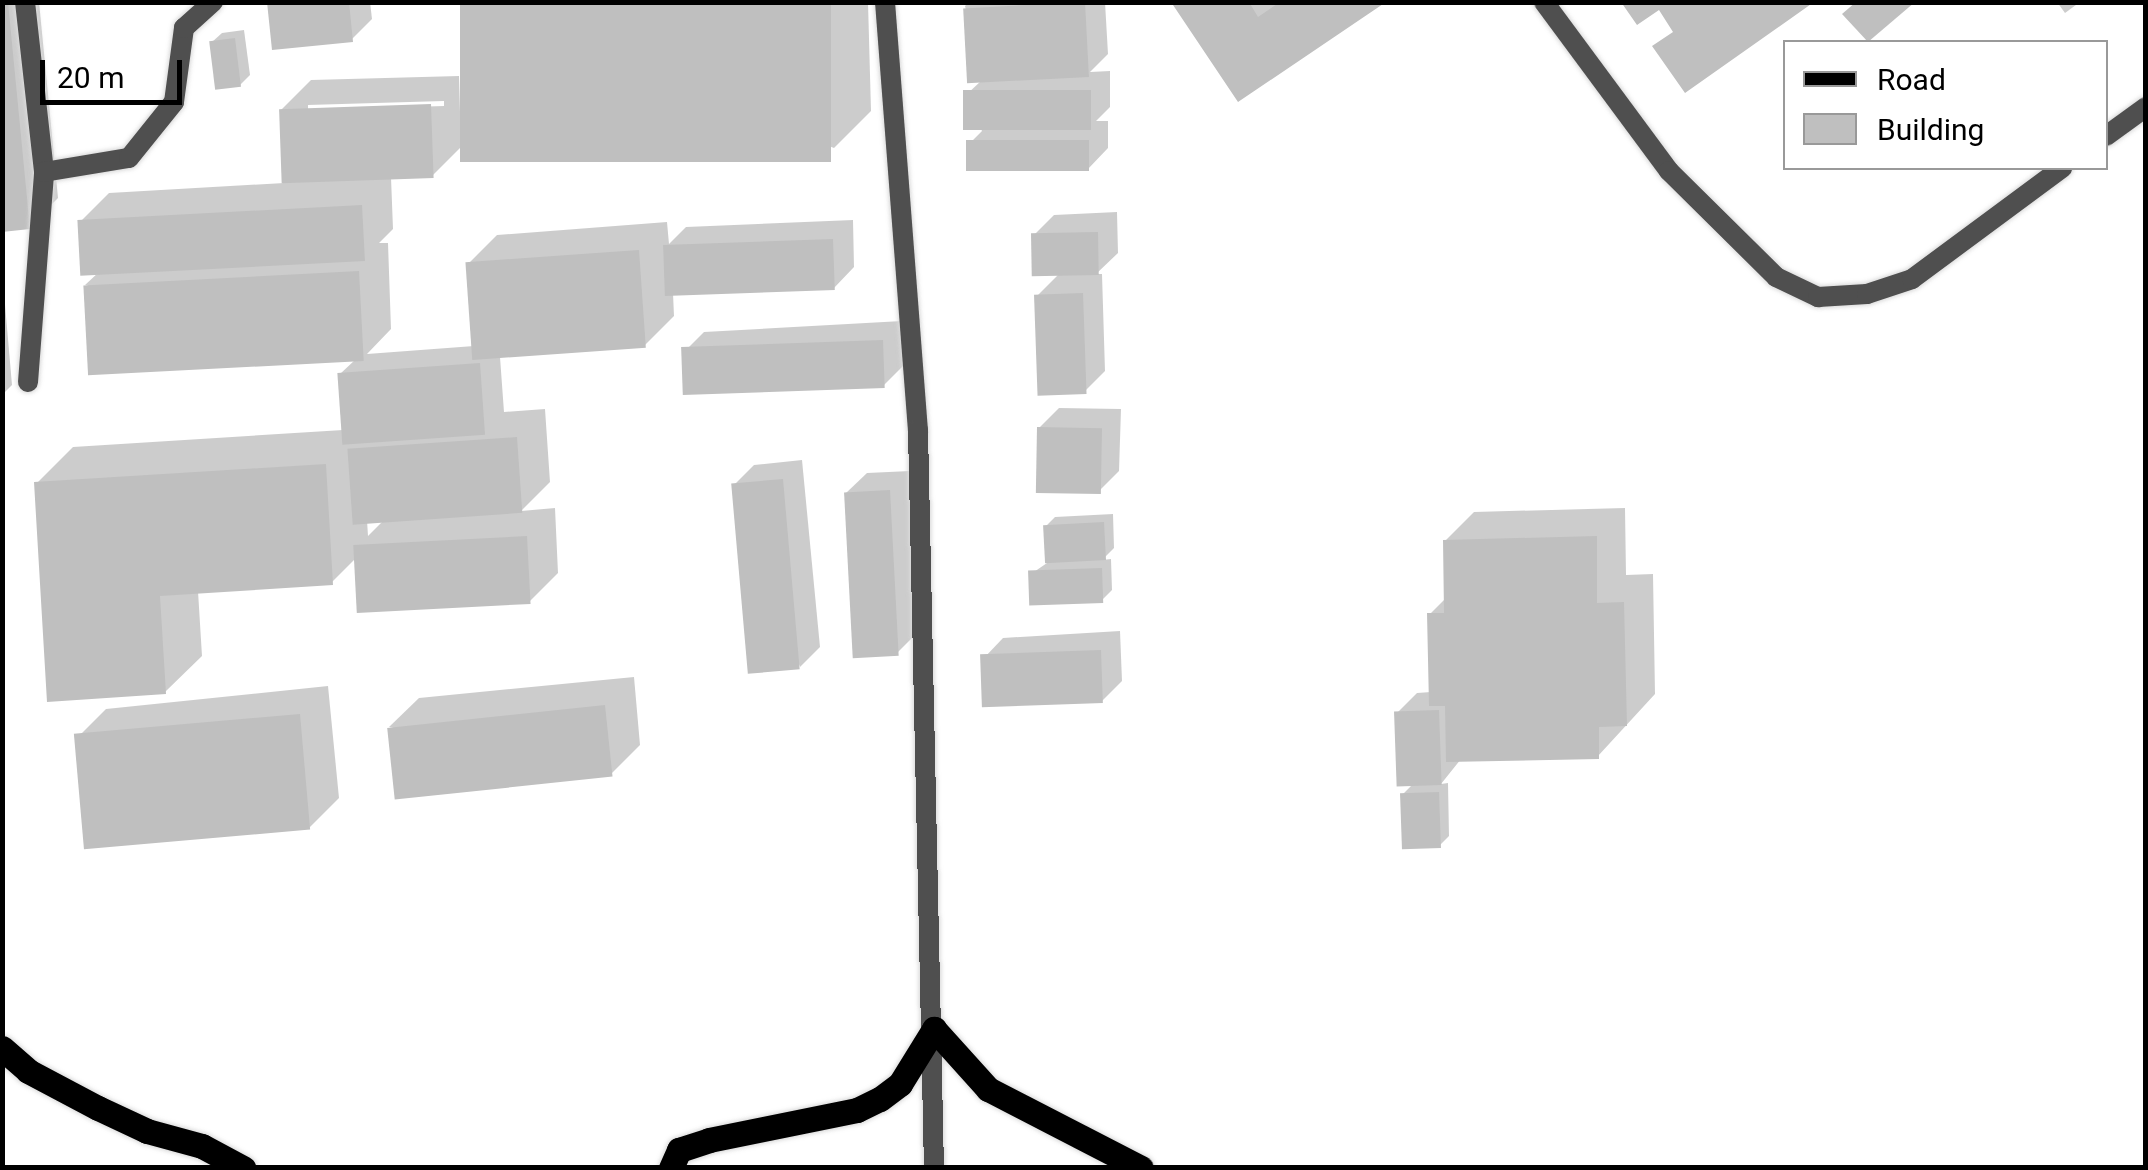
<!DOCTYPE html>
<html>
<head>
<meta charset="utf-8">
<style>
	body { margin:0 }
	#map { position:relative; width:2148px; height:1170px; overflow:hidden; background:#fff; font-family:Roboto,sans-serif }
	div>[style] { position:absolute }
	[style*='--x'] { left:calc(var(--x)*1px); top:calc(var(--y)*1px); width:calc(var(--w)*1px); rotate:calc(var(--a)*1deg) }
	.shadow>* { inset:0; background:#0003 }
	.building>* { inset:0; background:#bfbfbf; transform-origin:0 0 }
	.roads { filter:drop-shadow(0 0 2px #dbdbdb) drop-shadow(0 0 2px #dbdbdb) }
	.minor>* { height:20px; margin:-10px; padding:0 10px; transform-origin:10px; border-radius:10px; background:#4f4f4f }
	.primary>* { height:25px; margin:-12.5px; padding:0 12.5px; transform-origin:12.5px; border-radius:12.5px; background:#000 }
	span { translate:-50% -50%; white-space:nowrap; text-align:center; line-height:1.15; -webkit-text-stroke:8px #fff; paint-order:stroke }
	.frame { position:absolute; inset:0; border:5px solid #000; pointer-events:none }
	.legend { position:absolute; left:1783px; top:40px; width:325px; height:130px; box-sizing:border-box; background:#fff; border:2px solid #999; margin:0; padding:12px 18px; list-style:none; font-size:30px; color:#000 }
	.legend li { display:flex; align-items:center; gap:20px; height:50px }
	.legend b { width:50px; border:2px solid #999 }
	.scale { position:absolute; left:40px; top:60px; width:142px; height:45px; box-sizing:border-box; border:5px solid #000; border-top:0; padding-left:12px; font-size:30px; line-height:35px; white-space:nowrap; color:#000; -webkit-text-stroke:8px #fff; paint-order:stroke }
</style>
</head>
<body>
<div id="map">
	<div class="shadow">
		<i style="clip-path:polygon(2px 2px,39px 2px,58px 198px,29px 227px)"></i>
		<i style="clip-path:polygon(270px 2px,370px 2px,372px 19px,352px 39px)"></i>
		<i style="clip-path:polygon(463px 2px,868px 2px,871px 111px,834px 148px)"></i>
		<i style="clip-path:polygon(969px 2px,1105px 2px,1108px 54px,1090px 72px,1110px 71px,1110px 107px,1096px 121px,1108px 121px,1108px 148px,1088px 169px,968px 145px,982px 131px,965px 96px,982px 80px,965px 6px)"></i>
		<i style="clip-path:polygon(1174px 2px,1381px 2px,1239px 98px)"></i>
		<i style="clip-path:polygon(2057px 2px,2080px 2px,2065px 13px)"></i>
		<i style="clip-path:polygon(244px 30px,250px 75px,240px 85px,212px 42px,222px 33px)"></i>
		<i style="clip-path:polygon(evenodd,459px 76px,461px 147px,432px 176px,391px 177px,393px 229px,379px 243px,388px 243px,391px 329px,367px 354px,474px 346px,468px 264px,497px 235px,667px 222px,669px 244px,686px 227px,853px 220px,854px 267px,834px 288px,673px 293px,674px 316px,645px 345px,500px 357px,504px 412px,545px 409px,550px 482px,521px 511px,555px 508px,558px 573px,529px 602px,356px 558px,332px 582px,198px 591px,202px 656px,165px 692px,37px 483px,73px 447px,343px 430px,340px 374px,356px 359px,85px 285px,99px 272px,80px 222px,109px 193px,284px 183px,281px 110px,311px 80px,459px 76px,444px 101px,444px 106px,308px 110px,308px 105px,444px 101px,459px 76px,385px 519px,368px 536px,367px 520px,385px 519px)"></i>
		<i style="clip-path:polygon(1117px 212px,1118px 253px,1096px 274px,1102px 274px,1105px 371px,1085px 391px,1037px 296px,1059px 274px,1034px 235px,1054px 215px)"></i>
		<i style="clip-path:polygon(2px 270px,12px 385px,2px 395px)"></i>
		<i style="clip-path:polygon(902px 321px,904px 365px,884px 385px,684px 352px,704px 332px)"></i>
		<i style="clip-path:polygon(1059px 408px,1121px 409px,1119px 471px,1099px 491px,1039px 428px)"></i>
		<i style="clip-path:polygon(802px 460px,820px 647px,800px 667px,734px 485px,754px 465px)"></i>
		<i style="clip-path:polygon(910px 471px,917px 633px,897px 653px,846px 493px,867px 473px)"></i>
		<i style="clip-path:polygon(1625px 508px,1626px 575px,1653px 574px,1655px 694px,1598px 756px,1461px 759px,1441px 784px,1448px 783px,1449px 836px,1439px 846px,1403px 794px,1413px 784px,1397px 713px,1417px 693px,1431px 692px,1430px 614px,1446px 598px,1445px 541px,1474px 512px)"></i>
		<i style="clip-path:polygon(1113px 514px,1114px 548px,1102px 560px,1111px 559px,1112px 590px,1102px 600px,1031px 574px,1047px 563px,1045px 527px,1055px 517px)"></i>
		<i style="clip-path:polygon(1120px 631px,1122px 681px,1102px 701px,983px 659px,1003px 638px)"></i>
		<i style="clip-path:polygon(634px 677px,640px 745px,611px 774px,389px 727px,419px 698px)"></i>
		<i style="clip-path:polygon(328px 686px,339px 798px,310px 827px,77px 738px,106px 709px)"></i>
	</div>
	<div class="building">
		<i style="clip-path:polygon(2px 2px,8px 2px,30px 229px,2px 232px)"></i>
		<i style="clip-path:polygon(267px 2px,349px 2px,353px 42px,272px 50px)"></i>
		<i style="left:460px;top:2px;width:371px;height:160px"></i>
		<i style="left:1085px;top:2px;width:75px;height:122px;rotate:87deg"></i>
		<i style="clip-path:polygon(1171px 2px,1249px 2px,1258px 17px,1280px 2px,1386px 2px,1238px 102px)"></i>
		<i style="clip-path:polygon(1621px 2px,1814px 2px,1685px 93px,1652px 46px,1673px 32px,1659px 10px,1637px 25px)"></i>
		<i style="clip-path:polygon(1856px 2px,1915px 2px,1868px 42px,1842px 14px)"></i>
		<i style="left:235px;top:38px;width:49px;height:26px;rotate:83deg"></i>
		<i style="left:1091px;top:90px;width:40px;height:128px;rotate:90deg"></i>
		<i style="left:431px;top:104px;width:74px;height:152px;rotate:88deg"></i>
		<i style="left:1089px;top:140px;width:31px;height:123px;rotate:90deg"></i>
		<i style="left:362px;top:205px;width:56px;height:285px;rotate:87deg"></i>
		<i style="left:1098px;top:232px;width:43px;height:67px;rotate:89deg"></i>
		<i style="left:833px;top:239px;width:51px;height:170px;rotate:88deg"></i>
		<i style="left:639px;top:250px;width:98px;height:174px;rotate:86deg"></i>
		<i style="left:359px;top:271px;width:90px;height:276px;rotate:87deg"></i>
		<i style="left:1083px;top:293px;width:101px;height:49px;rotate:88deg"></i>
		<i style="left:883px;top:340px;width:48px;height:202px;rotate:88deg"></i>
		<i style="left:480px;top:363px;width:72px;height:143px;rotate:86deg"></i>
		<i style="left:1037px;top:427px;width:65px;height:66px;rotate:1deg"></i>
		<i style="left:517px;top:437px;width:76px;height:170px;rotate:86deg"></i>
		<i style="clip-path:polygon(326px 464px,333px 585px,160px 596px,166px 694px,47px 702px,34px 482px)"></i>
		<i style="left:783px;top:479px;width:191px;height:52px;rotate:85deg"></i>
		<i style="left:890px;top:490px;width:166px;height:46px;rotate:87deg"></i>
		<i style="left:1104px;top:522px;width:38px;height:61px;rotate:87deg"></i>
		<i style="left:527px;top:536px;width:68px;height:174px;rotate:87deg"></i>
		<i style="clip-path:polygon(1597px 536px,1597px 603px,1624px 602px,1627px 726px,1599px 727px,1599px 759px,1446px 762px,1445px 706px,1429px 706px,1427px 613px,1444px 613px,1443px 540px)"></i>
		<i style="left:1102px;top:568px;width:35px;height:74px;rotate:88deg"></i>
		<i style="left:1101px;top:650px;width:53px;height:121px;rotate:88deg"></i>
		<i style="left:605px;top:705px;width:72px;height:219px;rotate:84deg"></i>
		<i style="left:1439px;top:710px;width:75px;height:45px;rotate:88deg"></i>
		<i style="left:300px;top:714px;width:116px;height:227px;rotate:85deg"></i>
		<i style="left:1439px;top:792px;width:56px;height:39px;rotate:88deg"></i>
	</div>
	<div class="roads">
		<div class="minor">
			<i style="--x:25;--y:2;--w:171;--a:83.6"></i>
			<i style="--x:885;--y:2;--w:429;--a:85.6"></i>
			<i style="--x:918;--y:430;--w:738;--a:88.76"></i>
			<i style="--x:1544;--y:2;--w:210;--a:53.5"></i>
			<i style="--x:1669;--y:171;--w:151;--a:44.7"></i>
			<i style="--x:1776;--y:277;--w:47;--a:25.5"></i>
			<i style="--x:1818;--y:297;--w:49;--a:-3.5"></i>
			<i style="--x:1867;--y:294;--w:47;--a:-18.4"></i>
			<i style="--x:1912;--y:279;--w:187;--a:-36.5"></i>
			<i style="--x:2106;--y:136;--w:49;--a:-35.9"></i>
			<i style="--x:28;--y:382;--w:211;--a:-85.6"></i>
			<i style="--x:44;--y:172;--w:86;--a:-9.4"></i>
			<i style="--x:129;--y:158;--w:72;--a:-51.2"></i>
			<i style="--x:174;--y:102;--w:75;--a:-82.3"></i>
			<i style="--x:184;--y:28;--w:39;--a:-42"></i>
		</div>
		<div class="primary">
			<i style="--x:2;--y:1048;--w:35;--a:41"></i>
			<i style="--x:28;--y:1071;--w:79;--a:27.9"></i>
			<i style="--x:98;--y:1108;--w:54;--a:25.1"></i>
			<i style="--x:147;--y:1131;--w:57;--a:15.3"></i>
			<i style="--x:202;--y:1146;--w:47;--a:28.2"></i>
			<i style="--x:671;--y:1168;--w:20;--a:-66"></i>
			<i style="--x:679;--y:1150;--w:32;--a:-18"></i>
			<i style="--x:709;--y:1140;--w:151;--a:-11.5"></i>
			<i style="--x:857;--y:1110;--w:25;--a:-26"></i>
			<i style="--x:880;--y:1099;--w:25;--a:-37"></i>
			<i style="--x:900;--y:1084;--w:65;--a:-58.3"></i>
			<i style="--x:934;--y:1029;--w:81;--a:48"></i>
			<i style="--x:988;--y:1089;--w:172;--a:27.3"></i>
		</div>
	</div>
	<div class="frame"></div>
	<ul class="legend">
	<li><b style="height:12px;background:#000"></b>Road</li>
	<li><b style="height:28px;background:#bfbfbf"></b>Building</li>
	</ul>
	<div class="scale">20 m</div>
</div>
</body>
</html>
